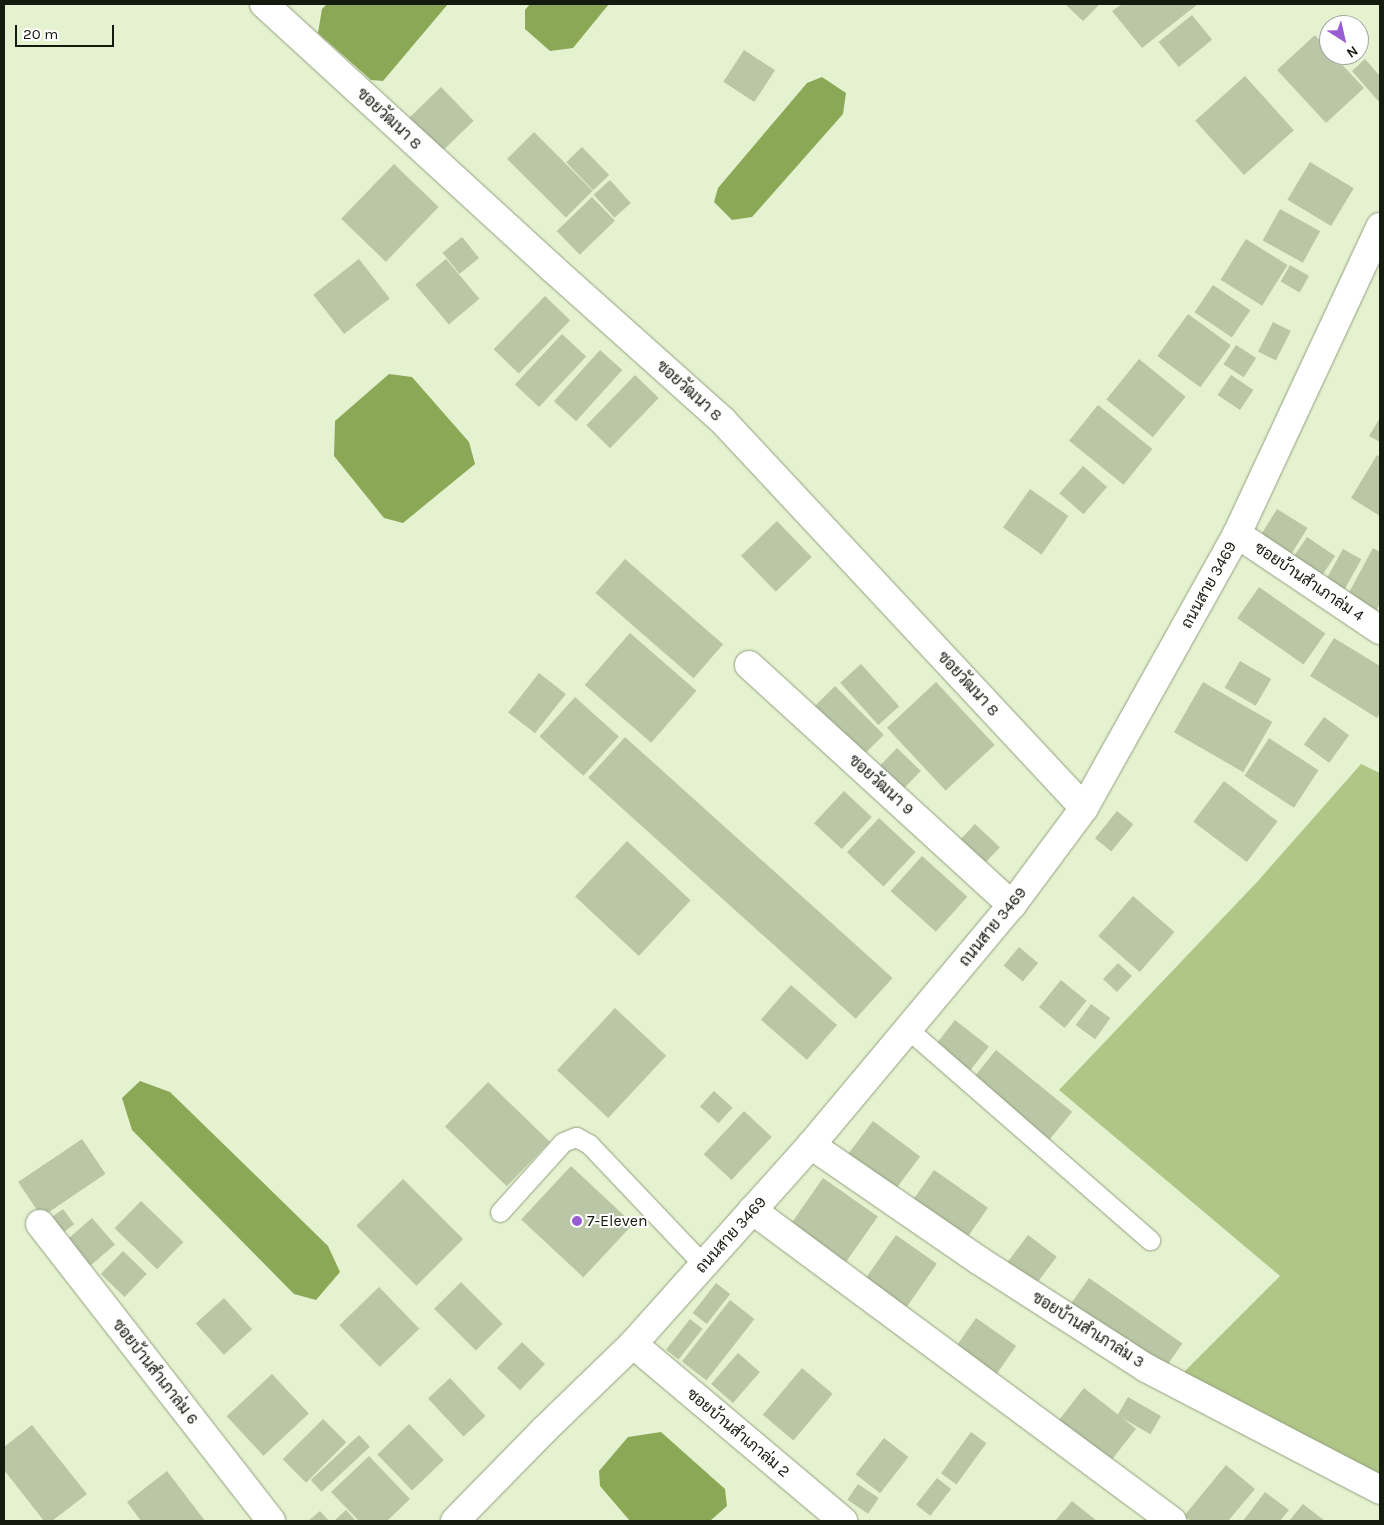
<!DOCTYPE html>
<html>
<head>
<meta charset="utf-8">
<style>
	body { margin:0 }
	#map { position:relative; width:1384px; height:1525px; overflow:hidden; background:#e5f2d0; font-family:Karla,Sarabun,sans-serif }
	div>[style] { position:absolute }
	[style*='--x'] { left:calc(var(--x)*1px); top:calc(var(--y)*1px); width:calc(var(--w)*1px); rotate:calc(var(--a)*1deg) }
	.green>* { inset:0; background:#afc687 }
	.water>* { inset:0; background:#8ba856 }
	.building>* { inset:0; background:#bac7a6; transform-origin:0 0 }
	.roads { filter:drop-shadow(0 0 1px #929e7e) drop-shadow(0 0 1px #929e7e) }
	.service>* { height:19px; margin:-9.5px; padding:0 9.5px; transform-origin:9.5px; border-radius:9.5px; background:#fff }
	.minor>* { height:28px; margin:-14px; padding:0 14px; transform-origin:14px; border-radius:14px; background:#fff }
	.tertiary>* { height:28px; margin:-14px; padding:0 14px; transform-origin:14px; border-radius:14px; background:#fff }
	.dots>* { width:14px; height:14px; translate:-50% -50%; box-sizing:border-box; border:2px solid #fff; border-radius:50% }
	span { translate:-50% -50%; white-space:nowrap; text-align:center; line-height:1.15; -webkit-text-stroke:4px #fff; paint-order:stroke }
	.street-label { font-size:16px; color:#151a0e }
	.poi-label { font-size:16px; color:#151a0e }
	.left { translate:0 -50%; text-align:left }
	.frame { position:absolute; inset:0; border:5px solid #151a0e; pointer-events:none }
	.north { position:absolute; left:1319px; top:15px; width:50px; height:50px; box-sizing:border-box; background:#fff; border:1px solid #a1a39f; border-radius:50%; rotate:145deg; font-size:14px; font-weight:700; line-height:20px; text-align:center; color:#151a0e }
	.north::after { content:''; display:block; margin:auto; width:18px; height:22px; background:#985cd3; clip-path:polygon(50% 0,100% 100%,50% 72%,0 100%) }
	.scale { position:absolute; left:15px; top:25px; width:99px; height:22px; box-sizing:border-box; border:2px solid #151a0e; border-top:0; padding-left:6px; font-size:15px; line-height:18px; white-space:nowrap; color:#151a0e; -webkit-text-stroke:4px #fff; paint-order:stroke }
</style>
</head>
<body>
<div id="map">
	<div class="green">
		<i style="clip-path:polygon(1361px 764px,1380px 773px,1380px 1480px,1183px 1373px,1280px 1276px,1059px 1090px,1257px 882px)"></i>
	</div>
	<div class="water">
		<i style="clip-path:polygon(327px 4px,448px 4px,383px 81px,371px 80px,318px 33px,322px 9px)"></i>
		<i style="clip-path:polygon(530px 4px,609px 4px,573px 48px,550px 51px,525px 29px,525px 10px)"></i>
		<i style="clip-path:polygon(822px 77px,846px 93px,843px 114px,752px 217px,732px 220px,714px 202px,718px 188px,807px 83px)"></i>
		<i style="clip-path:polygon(389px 374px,412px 377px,469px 442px,475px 464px,403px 523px,384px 518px,334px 456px,335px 421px)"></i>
		<i style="clip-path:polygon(140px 1081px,170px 1092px,328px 1246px,340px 1272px,316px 1300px,294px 1294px,132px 1130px,122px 1098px)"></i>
		<i style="clip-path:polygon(661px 1432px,725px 1489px,727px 1506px,710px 1521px,630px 1521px,600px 1486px,599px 1471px,628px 1437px)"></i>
	</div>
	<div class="building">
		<i style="clip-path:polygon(1065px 4px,1100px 4px,1083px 21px)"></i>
		<i style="clip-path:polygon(1122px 4px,1198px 4px,1142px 48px,1112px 11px)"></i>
		<i style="left:1192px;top:15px;width:32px;height:43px;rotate:51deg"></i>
		<i style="clip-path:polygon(1315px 35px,1329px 51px,1329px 55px,1333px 55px,1364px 88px,1326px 123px,1277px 70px)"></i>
		<i style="left:744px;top:50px;width:37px;height:38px;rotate:33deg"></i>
		<i style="clip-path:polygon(1365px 59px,1380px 76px,1380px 103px,1352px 71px)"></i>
		<i style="left:1245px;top:76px;width:73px;height:67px;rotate:48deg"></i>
		<i style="left:441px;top:87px;width:47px;height:50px;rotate:46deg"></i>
		<i style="left:534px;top:132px;width:83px;height:38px;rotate:45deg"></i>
		<i style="left:582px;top:147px;width:39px;height:22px;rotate:46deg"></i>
		<i style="left:1310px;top:162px;width:51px;height:44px;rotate:31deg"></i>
		<i style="left:394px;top:164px;width:62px;height:76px;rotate:44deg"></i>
		<i style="left:610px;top:180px;width:31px;height:22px;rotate:48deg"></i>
		<i style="left:592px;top:197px;width:33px;height:49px;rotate:46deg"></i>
		<i style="left:1280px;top:209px;width:46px;height:36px;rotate:29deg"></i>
		<i style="left:462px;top:237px;width:27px;height:25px;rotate:51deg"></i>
		<i style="left:1246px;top:239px;width:49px;height:48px;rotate:32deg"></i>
		<i style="left:359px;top:259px;width:50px;height:58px;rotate:52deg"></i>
		<i style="left:446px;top:259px;width:52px;height:40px;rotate:50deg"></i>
		<i style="left:1290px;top:265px;width:22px;height:19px;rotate:30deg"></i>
		<i style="left:1213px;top:285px;width:45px;height:33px;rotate:34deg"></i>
		<i style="left:545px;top:296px;width:35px;height:74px;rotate:44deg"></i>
		<i style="left:1188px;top:314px;width:53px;height:52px;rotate:36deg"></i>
		<i style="left:1273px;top:322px;width:20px;height:33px;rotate:27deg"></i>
		<i style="left:562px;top:334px;width:33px;height:69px;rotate:43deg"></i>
		<i style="left:1236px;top:345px;width:24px;height:23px;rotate:33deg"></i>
		<i style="left:600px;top:350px;width:30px;height:69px;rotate:42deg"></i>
		<i style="left:1139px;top:359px;width:60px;height:52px;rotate:39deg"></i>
		<i style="left:635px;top:375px;width:33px;height:70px;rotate:44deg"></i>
		<i style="left:1231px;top:375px;width:27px;height:24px;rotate:34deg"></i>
		<i style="left:1098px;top:405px;width:70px;height:46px;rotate:39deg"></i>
		<i style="clip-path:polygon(1380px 418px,1380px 442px,1369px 436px)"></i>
		<i style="clip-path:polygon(1377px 455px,1380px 457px,1380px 516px,1351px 498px)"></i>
		<i style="left:1083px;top:466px;width:32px;height:36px;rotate:41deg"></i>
		<i style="left:1030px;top:489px;width:47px;height:47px;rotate:35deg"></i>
		<i style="left:1277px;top:509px;width:36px;height:43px;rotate:32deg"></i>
		<i style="left:777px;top:521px;width:50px;height:50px;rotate:46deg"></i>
		<i style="left:1307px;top:537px;width:34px;height:36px;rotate:34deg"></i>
		<i style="clip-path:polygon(1373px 548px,1380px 552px,1380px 603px,1375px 614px,1346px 598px)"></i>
		<i style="left:1343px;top:549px;width:21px;height:39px;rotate:29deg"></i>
		<i style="left:625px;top:559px;width:130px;height:45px;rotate:41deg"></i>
		<i style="left:1259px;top:587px;width:81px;height:38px;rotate:35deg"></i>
		<i style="left:630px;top:633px;width:88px;height:69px;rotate:41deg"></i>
		<i style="clip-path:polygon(1334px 638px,1380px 666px,1380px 713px,1377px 718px,1310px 676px)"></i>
		<i style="left:1240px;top:661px;width:36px;height:31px;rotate:30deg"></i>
		<i style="left:861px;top:664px;width:57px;height:28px;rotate:48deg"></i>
		<i style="left:539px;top:673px;width:34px;height:50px;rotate:38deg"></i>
		<i style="left:936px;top:682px;width:86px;height:67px;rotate:47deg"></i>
		<i style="left:1203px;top:682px;width:80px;height:58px;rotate:30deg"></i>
		<i style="left:835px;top:686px;width:69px;height:39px;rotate:45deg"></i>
		<i style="left:575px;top:697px;width:59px;height:53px;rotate:42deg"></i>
		<i style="left:1324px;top:717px;width:31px;height:34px;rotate:36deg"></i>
		<i style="left:625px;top:737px;width:360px;height:55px;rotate:42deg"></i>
		<i style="left:1269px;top:738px;width:59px;height:45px;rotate:33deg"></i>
		<i style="left:897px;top:748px;width:33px;height:35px;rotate:44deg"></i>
		<i style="left:1224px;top:781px;width:67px;height:51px;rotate:37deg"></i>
		<i style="left:844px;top:791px;width:38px;height:44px;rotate:43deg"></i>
		<i style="left:1117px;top:811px;width:21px;height:35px;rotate:39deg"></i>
		<i style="left:879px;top:818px;width:50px;height:47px;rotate:43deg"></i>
		<i style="left:975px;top:824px;width:34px;height:34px;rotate:43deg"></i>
		<i style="left:627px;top:841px;width:87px;height:76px;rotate:43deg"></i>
		<i style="left:922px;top:856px;width:61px;height:47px;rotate:42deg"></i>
		<i style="left:1133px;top:896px;width:55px;height:53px;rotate:41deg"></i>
		<i style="left:1019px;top:947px;width:25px;height:24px;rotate:40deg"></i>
		<i style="left:1118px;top:963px;width:19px;height:22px;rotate:43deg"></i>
		<i style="left:1061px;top:980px;width:33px;height:35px;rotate:39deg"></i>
		<i style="left:791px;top:985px;width:61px;height:46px;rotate:41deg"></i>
		<i style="left:1091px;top:1004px;width:24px;height:26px;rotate:36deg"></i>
		<i style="left:615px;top:1008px;width:70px;height:85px;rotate:43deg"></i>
		<i style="left:955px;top:1020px;width:43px;height:36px;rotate:38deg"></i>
		<i style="left:996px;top:1050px;width:98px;height:38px;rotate:39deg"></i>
		<i style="left:488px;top:1082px;width:86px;height:62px;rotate:44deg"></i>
		<i style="left:714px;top:1091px;width:25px;height:21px;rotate:42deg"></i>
		<i style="left:744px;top:1111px;width:38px;height:59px;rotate:43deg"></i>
		<i style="left:873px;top:1121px;width:59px;height:44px;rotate:37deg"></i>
		<i style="left:82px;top:1139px;width:42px;height:77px;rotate:56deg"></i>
		<i style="left:571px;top:1166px;width:85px;height:73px;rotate:43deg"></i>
		<i style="left:934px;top:1170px;width:66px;height:40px;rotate:35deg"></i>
		<i style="left:823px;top:1178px;width:67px;height:60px;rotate:35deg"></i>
		<i style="left:403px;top:1179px;width:85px;height:66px;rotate:45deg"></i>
		<i style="left:141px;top:1201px;width:59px;height:38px;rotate:44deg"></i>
		<i style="left:63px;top:1209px;width:19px;height:20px;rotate:54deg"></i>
		<i style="left:92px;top:1218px;width:35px;height:38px;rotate:49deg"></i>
		<i style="left:896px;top:1235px;width:50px;height:54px;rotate:35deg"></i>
		<i style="left:1028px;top:1235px;width:36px;height:36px;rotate:37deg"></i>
		<i style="left:123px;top:1251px;width:33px;height:32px;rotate:44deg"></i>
		<i style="left:1089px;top:1278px;width:114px;height:34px;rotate:35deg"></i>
		<i style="left:461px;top:1282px;width:59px;height:38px;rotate:45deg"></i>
		<i style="left:716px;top:1283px;width:18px;height:38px;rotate:38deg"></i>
		<i style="left:379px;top:1287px;width:58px;height:55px;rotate:46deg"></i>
		<i style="left:224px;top:1298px;width:42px;height:38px;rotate:48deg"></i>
		<i style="left:730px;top:1300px;width:31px;height:78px;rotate:38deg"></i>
		<i style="left:976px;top:1318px;width:49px;height:38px;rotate:35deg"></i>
		<i style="left:690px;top:1319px;width:16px;height:39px;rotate:38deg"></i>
		<i style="left:522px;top:1342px;width:32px;height:36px;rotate:44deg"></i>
		<i style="left:738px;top:1353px;width:29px;height:41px;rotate:41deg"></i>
		<i style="left:802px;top:1368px;width:40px;height:61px;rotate:40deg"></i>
		<i style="left:272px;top:1374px;width:54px;height:62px;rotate:47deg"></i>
		<i style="left:450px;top:1378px;width:52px;height:30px;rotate:47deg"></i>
		<i style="left:1084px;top:1388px;width:66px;height:46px;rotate:38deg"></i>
		<i style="left:1128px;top:1397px;width:38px;height:21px;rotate:30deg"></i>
		<i style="left:323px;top:1419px;width:33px;height:57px;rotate:45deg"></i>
		<i style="left:409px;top:1424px;width:50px;height:44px;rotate:46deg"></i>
		<i style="clip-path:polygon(32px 1425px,87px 1494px,52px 1521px,44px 1521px,4px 1470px,4px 1447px)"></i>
		<i style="left:971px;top:1432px;width:19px;height:51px;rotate:36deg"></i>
		<i style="left:359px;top:1435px;width:16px;height:66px;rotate:47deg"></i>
		<i style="left:884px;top:1438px;width:31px;height:46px;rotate:38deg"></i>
		<i style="clip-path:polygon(369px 1456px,410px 1499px,387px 1521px,359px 1521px,331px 1492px)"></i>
		<i style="clip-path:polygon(1226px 1465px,1255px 1489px,1228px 1521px,1191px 1521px,1184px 1516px)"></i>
		<i style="clip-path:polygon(167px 1471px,205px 1521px,141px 1521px,127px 1502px)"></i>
		<i style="left:937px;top:1478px;width:18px;height:34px;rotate:38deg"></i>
		<i style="left:858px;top:1484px;width:25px;height:19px;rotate:34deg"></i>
		<i style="clip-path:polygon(1265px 1492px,1289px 1510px,1280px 1521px,1243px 1521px)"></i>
		<i style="clip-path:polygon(1072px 1501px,1097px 1521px,1055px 1521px)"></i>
		<i style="clip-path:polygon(1303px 1504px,1325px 1521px,1289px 1521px)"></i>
		<i style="clip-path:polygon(346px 1510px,356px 1521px,334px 1521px)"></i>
		<i style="clip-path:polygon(320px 1511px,329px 1521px,308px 1521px)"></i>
	</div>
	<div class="roads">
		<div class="service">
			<i style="--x:909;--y:1030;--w:320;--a:41.1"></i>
			<i style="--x:500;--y:1212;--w:94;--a:-48"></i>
			<i style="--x:563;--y:1142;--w:14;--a:-21"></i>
			<i style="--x:576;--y:1137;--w:15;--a:28"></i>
			<i style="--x:589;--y:1144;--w:167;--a:46.5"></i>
		</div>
		<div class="minor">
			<i style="--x:264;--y:4;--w:391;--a:42.5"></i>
			<i style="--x:552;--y:268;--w:229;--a:41.8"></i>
			<i style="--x:723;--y:421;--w:529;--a:46.99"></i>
			<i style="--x:1237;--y:534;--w:172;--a:33.9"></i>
			<i style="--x:749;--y:665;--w:356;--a:42.4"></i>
			<i style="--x:811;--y:1145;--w:205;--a:34.5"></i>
			<i style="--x:980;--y:1261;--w:197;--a:32.8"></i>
			<i style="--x:1146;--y:1368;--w:264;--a:27.5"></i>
			<i style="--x:752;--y:1210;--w:523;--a:36.52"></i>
			<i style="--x:40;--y:1224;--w:376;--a:52.1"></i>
			<i style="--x:633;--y:1344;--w:275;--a:40.1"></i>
		</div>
		<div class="tertiary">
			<i style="--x:455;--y:1521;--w:126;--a:-45.6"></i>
			<i style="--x:543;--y:1431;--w:125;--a:-44"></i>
			<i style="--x:633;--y:1344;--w:267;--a:-48.2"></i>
			<i style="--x:811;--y:1145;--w:313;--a:-50.1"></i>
			<i style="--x:1012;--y:905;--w:121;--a:-53.4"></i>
			<i style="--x:1084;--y:808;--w:314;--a:-60.8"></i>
			<i style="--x:1237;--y:534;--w:339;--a:-65"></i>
		</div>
	</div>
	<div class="dots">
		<i style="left:577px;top:1221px;background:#985cd3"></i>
	</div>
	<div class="street-label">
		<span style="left:389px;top:119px;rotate:43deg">ซอยวัฒนา 8</span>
		<span style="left:689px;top:391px;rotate:42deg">ซอยวัฒนา 8</span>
		<span style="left:1309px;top:582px;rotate:34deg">ซอยบ้านสำเภาล่ม 4</span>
		<span style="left:1209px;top:585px;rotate:-61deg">ถนนสาย 3469</span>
		<span style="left:968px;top:684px;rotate:47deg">ซอยวัฒนา 8</span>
		<span style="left:881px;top:785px;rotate:42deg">ซอยวัฒนา 9</span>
		<span style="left:993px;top:927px;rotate:-51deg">ถนนสาย 3469</span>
		<span style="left:731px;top:1235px;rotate:-48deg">ถนนสาย 3469</span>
		<span style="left:1088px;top:1330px;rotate:32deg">ซอยบ้านสำเภาล่ม 3</span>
		<span style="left:155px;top:1372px;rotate:52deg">ซอยบ้านสำเภาล่ม 6</span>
		<span style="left:738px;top:1433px;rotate:40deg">ซอยบ้านสำเภาล่ม 2</span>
	</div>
	<div class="poi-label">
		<span class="left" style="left:587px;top:1221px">7-Eleven</span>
	</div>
	<div class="frame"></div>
	<div class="north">N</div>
	<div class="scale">20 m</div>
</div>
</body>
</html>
